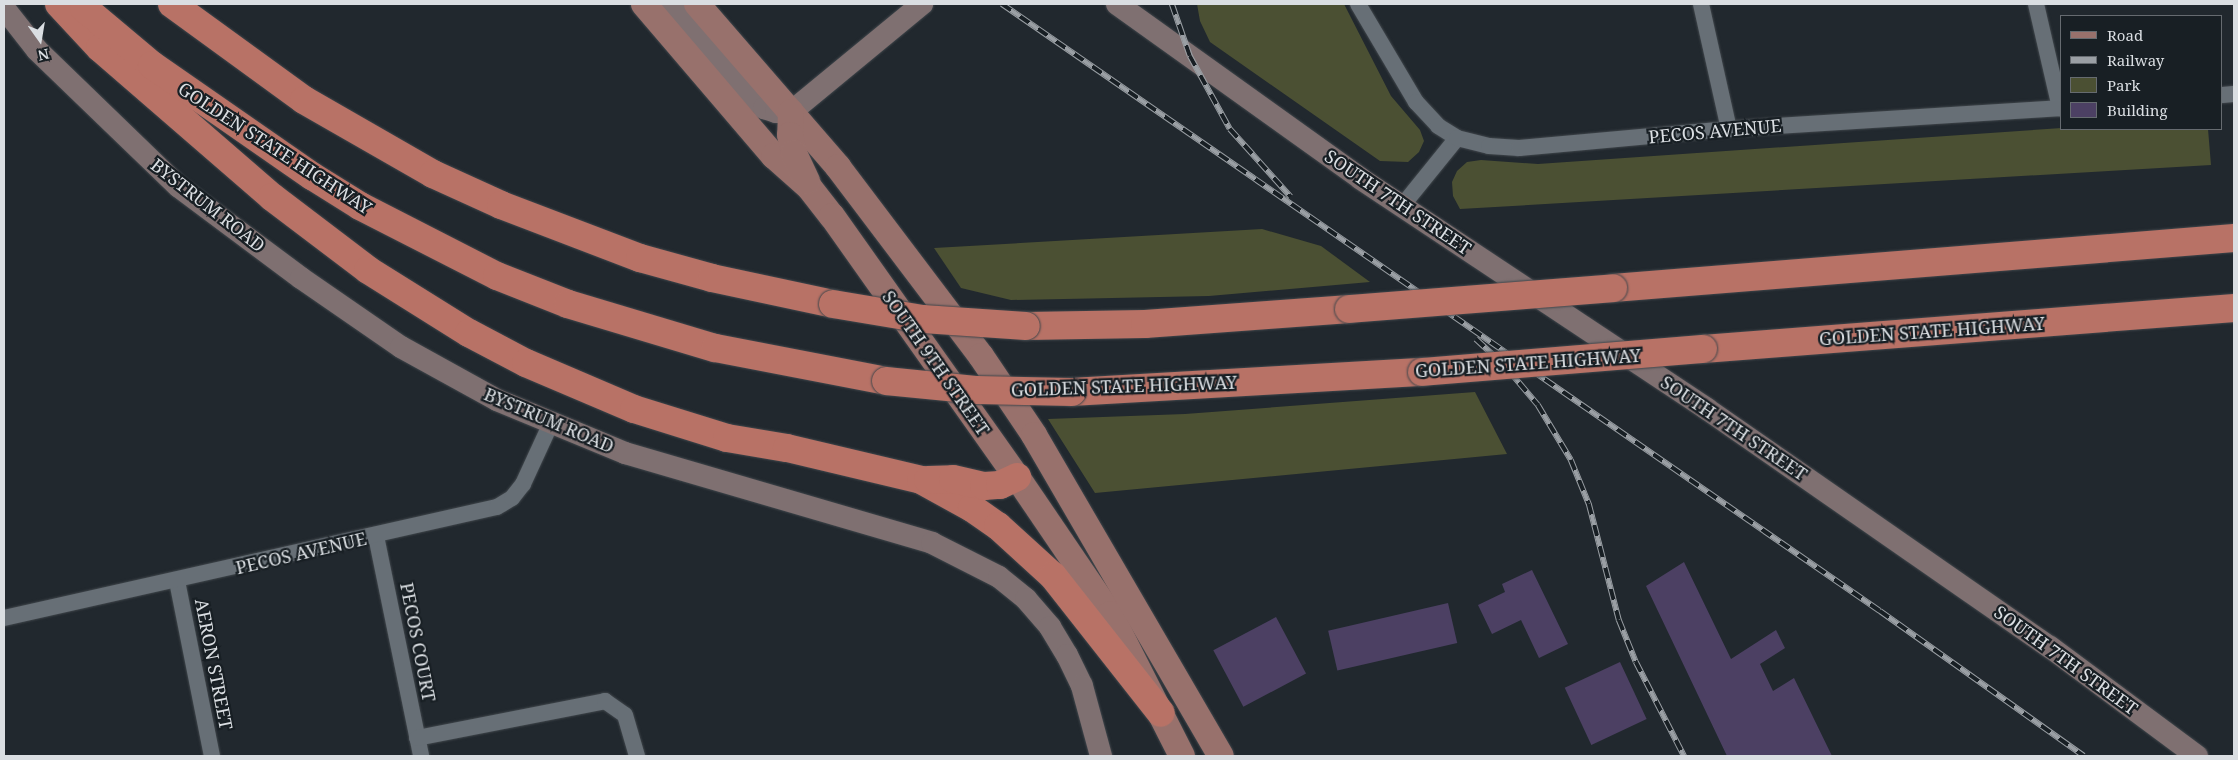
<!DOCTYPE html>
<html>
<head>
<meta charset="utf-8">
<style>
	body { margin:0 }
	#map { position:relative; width:2238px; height:760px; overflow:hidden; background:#21282e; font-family:"Noto Serif",serif }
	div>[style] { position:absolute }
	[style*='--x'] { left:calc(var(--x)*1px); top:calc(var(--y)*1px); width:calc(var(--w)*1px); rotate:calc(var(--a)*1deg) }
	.green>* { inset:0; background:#4b5033 }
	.building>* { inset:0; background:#4c4063; transform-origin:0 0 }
	.roads { filter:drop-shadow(0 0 1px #40464b) drop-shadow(0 0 1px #40464b) }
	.street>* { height:16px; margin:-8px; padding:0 8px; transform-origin:8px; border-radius:8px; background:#676f76 }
	.secondary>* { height:22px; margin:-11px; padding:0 11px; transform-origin:11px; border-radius:11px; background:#7f7071 }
	.primary>* { height:26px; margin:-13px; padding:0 13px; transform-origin:13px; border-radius:13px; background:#98716c }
	.highway>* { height:28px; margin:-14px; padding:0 14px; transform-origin:14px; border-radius:14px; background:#b87266 }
	.rail>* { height:5.5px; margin-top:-2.75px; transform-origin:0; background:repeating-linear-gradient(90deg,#181f24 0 11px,#9a9fa4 0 22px); box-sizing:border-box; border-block:1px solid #9a9fa4 }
	.bridges { filter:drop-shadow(0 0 1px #40464b) drop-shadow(0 0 1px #40464b) }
	.highway-bridge>* { height:28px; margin:-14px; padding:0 14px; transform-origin:14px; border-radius:14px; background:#b87266 }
	span { translate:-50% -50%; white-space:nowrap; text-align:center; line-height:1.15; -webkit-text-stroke:4.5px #181f24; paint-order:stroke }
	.street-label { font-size:18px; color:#dadee2 }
	.frame { position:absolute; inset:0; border:5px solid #dadee2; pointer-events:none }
	.legend { position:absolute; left:2060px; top:15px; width:162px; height:115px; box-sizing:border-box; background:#181f24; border:1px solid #666b70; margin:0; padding:6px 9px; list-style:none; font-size:15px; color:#dadee2 }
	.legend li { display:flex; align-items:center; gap:10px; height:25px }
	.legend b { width:25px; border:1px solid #666b70 }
	.north { position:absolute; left:15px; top:15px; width:50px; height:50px; -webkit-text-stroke:4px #181f24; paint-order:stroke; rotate:167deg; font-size:14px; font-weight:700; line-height:20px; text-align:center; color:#dadee2 }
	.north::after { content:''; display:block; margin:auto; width:18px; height:22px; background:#dadee2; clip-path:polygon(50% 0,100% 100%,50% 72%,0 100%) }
</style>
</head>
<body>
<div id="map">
	<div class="green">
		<i style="clip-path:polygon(1197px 4px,1344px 4px,1391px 96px,1420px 130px,1424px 141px,1419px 152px,1408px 162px,1380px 161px,1210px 42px,1200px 21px)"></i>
		<i style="clip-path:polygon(2062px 128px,2208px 129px,2211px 165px,1460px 209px,1453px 196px,1452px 182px,1457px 171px,1467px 162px,1481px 160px,1538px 164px)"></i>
		<i style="clip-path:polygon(1262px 229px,1321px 246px,1370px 282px,1209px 296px,1011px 300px,961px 288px,934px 248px)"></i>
		<i style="clip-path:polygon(1475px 392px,1507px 454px,1095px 493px,1048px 419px,1185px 414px)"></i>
	</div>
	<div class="building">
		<i style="clip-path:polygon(1684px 562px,1731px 659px,1776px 630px,1785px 648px,1760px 664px,1773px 691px,1794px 678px,1832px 756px,1727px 756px,1646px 586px)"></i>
		<i style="clip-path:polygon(1532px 570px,1568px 644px,1539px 658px,1521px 620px,1492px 634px,1478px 605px,1505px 592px,1502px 584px)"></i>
		<i style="left:1448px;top:603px;width:41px;height:123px;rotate:77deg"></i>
		<i style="left:1276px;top:617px;width:64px;height:71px;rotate:62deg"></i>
		<i style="left:1620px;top:662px;width:63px;height:61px;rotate:65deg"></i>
	</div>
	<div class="roads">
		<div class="street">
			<i style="--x:1358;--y:4;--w:114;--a:59.4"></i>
			<i style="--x:1416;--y:102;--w:33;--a:47"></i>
			<i style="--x:1438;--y:126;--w:22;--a:32"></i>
			<i style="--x:1701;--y:4;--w:128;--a:77.4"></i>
			<i style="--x:2036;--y:4;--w:107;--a:77"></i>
			<i style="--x:2222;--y:95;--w:12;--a:-5"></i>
			<i style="--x:1402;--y:206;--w:87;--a:-51"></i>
			<i style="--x:1457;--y:138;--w:33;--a:14"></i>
			<i style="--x:1489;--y:146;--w:30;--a:4"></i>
			<i style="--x:1519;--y:148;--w:211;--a:-5.2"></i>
			<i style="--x:1729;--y:129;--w:334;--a:-3.6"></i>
			<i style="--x:376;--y:536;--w:225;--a:78.4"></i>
			<i style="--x:177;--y:581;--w:178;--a:78.7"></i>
			<i style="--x:4;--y:618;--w:505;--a:-12.69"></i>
			<i style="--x:497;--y:507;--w:17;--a:-31"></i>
			<i style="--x:512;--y:498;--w:18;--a:-52"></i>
			<i style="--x:523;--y:484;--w:67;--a:-65.3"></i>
			<i style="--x:417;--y:738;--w:192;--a:-11.1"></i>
			<i style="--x:605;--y:701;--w:24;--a:35"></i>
			<i style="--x:625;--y:715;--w:43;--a:73.7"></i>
		</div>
		<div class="secondary">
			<i style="--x:671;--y:4;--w:140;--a:48.2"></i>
			<i style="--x:764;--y:108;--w:13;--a:18"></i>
			<i style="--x:776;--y:112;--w:15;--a:0"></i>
			<i style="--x:791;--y:112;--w:170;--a:-39.5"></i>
			<i style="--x:1117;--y:4;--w:300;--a:35.6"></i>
			<i style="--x:1361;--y:179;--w:415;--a:33.6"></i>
			<i style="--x:1707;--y:409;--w:417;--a:34.8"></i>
			<i style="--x:2050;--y:647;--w:183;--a:36.6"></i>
			<i style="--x:4;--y:8;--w:53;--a:51.8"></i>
			<i style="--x:37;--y:50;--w:197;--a:44"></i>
			<i style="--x:179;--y:187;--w:152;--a:36.7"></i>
			<i style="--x:301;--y:278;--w:121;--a:34.6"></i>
			<i style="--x:401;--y:347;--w:110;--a:28.9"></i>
			<i style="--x:497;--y:400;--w:139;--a:22.5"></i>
			<i style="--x:625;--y:453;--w:320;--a:16.3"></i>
			<i style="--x:932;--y:543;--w:75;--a:26.9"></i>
			<i style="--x:999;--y:577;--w:35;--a:39"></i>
			<i style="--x:1026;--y:599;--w:37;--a:49"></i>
			<i style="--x:1050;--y:627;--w:33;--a:59"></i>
			<i style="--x:1067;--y:655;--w:34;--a:64"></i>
			<i style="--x:1082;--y:686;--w:73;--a:74.8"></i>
		</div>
		<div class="primary">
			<i style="--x:644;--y:4;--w:200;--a:49.5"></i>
			<i style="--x:774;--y:156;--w:47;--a:41.5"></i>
			<i style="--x:809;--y:187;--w:37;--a:52"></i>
			<i style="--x:832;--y:216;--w:320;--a:54.7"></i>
			<i style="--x:1017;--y:477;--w:166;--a:55.8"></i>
			<i style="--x:1110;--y:614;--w:159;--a:63.1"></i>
			<i style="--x:697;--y:4;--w:216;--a:49.1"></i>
			<i style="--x:838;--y:167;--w:237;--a:52.9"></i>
			<i style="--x:981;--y:356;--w:95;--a:56.1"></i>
			<i style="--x:1034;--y:435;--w:371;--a:59.8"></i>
			<i style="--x:791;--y:112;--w:23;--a:92"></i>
			<i style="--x:790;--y:135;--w:18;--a:77"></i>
			<i style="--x:794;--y:153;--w:31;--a:65"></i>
		</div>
		<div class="highway">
			<i style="--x:59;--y:4;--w:60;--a:47"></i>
			<i style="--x:100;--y:48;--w:228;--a:40.9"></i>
			<i style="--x:272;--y:197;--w:121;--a:37.2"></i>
			<i style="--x:368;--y:270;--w:119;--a:32"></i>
			<i style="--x:469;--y:333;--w:64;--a:27.8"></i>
			<i style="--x:526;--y:363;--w:117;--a:23.1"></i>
			<i style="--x:634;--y:409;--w:97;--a:17.3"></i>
			<i style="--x:727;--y:438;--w:61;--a:9.5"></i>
			<i style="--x:787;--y:448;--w:138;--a:13.4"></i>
			<i style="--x:921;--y:480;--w:58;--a:28.8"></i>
			<i style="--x:972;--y:508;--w:32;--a:35"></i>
			<i style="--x:998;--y:526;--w:74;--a:42.3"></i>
			<i style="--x:1053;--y:576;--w:174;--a:51.8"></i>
			<i style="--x:172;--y:4;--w:163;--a:36"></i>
			<i style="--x:304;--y:100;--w:149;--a:29.8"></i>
			<i style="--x:433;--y:174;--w:75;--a:24.5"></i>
			<i style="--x:501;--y:205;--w:149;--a:20.9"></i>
			<i style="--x:640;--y:258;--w:75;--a:15.5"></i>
			<i style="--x:712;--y:278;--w:124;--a:12.1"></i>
			<i style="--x:84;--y:8;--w:89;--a:40"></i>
			<i style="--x:152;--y:65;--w:195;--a:34.8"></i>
			<i style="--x:312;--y:176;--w:57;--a:32"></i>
			<i style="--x:360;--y:206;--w:154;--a:27.1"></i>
			<i style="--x:497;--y:276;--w:76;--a:21.5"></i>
			<i style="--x:568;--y:304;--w:153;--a:16.7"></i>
			<i style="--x:715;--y:348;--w:174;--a:10.9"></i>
			<i style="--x:1613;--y:288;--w:623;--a:-4.6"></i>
			<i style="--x:1026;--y:326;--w:119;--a:-1"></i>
			<i style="--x:1145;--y:324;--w:205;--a:-4.2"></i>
			<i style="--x:1703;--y:349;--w:533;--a:-4.42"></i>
			<i style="--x:1072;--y:392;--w:351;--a:-3.3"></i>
			<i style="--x:928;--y:480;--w:25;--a:-2"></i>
			<i style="--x:953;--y:479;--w:32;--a:13"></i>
			<i style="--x:984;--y:486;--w:16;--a:-4"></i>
			<i style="--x:1000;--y:485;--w:19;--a:-25"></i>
		</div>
	</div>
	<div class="rail">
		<i style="--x:1002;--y:4;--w:1067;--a:34.66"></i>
		<i style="--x:1880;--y:611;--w:250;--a:35.4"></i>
		<i style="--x:1172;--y:4;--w:55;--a:70.9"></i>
		<i style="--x:1190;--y:56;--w:83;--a:61.3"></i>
		<i style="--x:1230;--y:129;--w:91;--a:48.1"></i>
		<i style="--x:1476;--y:339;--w:40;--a:43"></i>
		<i style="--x:1505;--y:366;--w:51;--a:49.8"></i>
		<i style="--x:1538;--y:405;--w:64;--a:59"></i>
		<i style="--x:1571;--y:460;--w:48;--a:67.8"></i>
		<i style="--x:1589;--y:504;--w:120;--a:75.5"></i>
		<i style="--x:1619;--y:620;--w:45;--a:68"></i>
		<i style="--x:1636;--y:662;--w:106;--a:62.9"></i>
	</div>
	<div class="bridges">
		<div class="highway-bridge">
			<i style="--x:833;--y:304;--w:91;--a:9.5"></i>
			<i style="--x:923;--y:319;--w:103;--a:3.9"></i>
			<i style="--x:1349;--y:309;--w:265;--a:-4.5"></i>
			<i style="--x:1422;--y:372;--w:282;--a:-4.7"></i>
			<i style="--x:886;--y:381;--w:90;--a:5.7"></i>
			<i style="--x:976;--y:390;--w:96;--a:1.2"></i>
		</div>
	</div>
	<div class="street-label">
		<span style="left:1715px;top:131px;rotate:-5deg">PECOS AVENUE</span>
		<span style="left:275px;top:148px;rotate:33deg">GOLDEN STATE HIGHWAY</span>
		<span style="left:1398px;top:202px;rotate:34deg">SOUTH 7TH STREET</span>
		<span style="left:208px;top:205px;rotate:38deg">BYSTRUM ROAD</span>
		<span style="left:1932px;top:331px;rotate:-4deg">GOLDEN STATE HIGHWAY</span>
		<span style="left:936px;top:363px;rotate:55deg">SOUTH 9TH STREET</span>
		<span style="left:1528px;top:363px;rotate:-4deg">GOLDEN STATE HIGHWAY</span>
		<span style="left:1124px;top:386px;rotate:-2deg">GOLDEN STATE HIGHWAY</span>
		<span style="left:549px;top:420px;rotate:23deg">BYSTRUM ROAD</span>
		<span style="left:1734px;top:428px;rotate:34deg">SOUTH 7TH STREET</span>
		<span style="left:301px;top:553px;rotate:-13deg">PECOS AVENUE</span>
		<span style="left:418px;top:642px;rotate:79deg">PECOS COURT</span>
		<span style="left:2066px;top:660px;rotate:36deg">SOUTH 7TH STREET</span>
		<span style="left:214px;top:664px;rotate:79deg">AERON STREET</span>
	</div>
	<div class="frame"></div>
	<ul class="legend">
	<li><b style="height:6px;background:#98716c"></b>Road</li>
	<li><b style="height:6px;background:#9a9fa4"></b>Railway</li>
	<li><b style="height:14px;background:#4b5033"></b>Park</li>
	<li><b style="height:14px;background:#4c4063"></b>Building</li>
	</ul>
	<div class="north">N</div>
</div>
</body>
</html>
